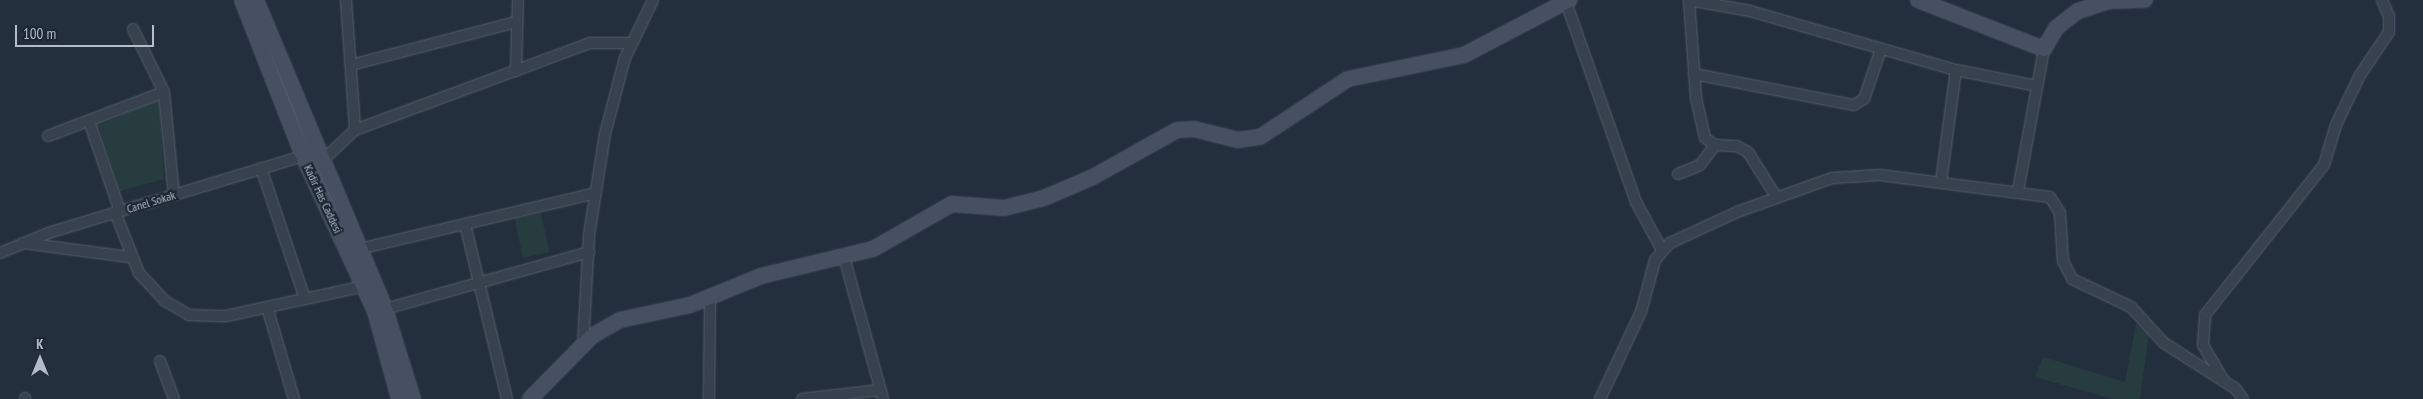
<!DOCTYPE html>
<html>
<head>
<meta charset="utf-8">
<style>
	body { margin:0 }
	#map { position:relative; width:2423px; height:399px; overflow:hidden; background:#242f3e; font-family:"PT Sans Narrow",sans-serif }
	div>[style] { position:absolute }
	[style*='--x'] { left:calc(var(--x)*1px); top:calc(var(--y)*1px); width:calc(var(--w)*1px); rotate:calc(var(--a)*1deg) }
	.green>* { inset:0; background:#263c3f; transform-origin:0 0 }
	.roads { filter:drop-shadow(0 0 1px #565f6c) drop-shadow(0 0 1px #565f6c) }
	.street>* { height:10px; margin:-5px; padding:0 5px; transform-origin:5px; border-radius:5px; background:#38414e }
	.secondary>* { height:14px; margin:-7px; padding:0 7px; transform-origin:7px; border-radius:7px; background:#465061 }
	span { translate:-50% -50%; white-space:nowrap; text-align:center; line-height:1.15; -webkit-text-stroke:4.5px #1d2633; paint-order:stroke }
	.street-label { font-size:12px; color:#b4bcc9 }
	.north { position:absolute; left:15px; top:334px; width:50px; height:50px; -webkit-text-stroke:4px #1d2633; paint-order:stroke; rotate:0deg; font-size:14px; font-weight:700; line-height:20px; text-align:center; color:#b4bcc9 }
	.north::after { content:''; display:block; margin:auto; width:18px; height:22px; background:#b4bcc9; clip-path:polygon(50% 0,100% 100%,50% 72%,0 100%) }
	.scale { position:absolute; left:15px; top:25px; width:139px; height:22px; box-sizing:border-box; border:2px solid #b4bcc9; border-top:0; padding-left:6px; font-size:15px; line-height:18px; white-space:nowrap; color:#b4bcc9; -webkit-text-stroke:4px #1d2633; paint-order:stroke }
</style>
</head>
<body>
<div id="map">
	<div class="green">
		<i style="clip-path:polygon(159px 99px,164px 179px,120px 191px,98px 125px)"></i>
		<i style="left:541px;top:213px;width:40px;height:27px;rotate:78deg"></i>
		<i style="clip-path:polygon(2136px 324px,2149px 333px,2140px 399px,2113px 399px,2035px 377px,2043px 357px,2125px 382px)"></i>
	</div>
	<div class="roads">
		<div class="street">
			<i style="--x:346;--y:0;--w:130;--a:86"></i>
			<i style="--x:1689;--y:0;--w:62;--a:10.2"></i>
			<i style="--x:1750;--y:11;--w:214;--a:16"></i>
			<i style="--x:1956;--y:70;--w:83;--a:11.2"></i>
			<i style="--x:1689;--y:0;--w:98;--a:85.9"></i>
			<i style="--x:1696;--y:98;--w:41;--a:77.3"></i>
			<i style="--x:1705;--y:138;--w:12;--a:35"></i>
			<i style="--x:1715;--y:145;--w:22;--a:3"></i>
			<i style="--x:1737;--y:146;--w:13;--a:29"></i>
			<i style="--x:1748;--y:152;--w:54;--a:57.8"></i>
			<i style="--x:1566;--y:2;--w:212;--a:70.7"></i>
			<i style="--x:1636;--y:202;--w:55;--a:61.6"></i>
			<i style="--x:133;--y:29;--w:70;--a:63.8"></i>
			<i style="--x:164;--y:92;--w:103;--a:84.5"></i>
			<i style="--x:351;--y:65;--w:171;--a:-14.6"></i>
			<i style="--x:516;--y:71;--w:71;--a:-88.4"></i>
			<i style="--x:1694;--y:74;--w:163;--a:11"></i>
			<i style="--x:1854;--y:105;--w:12;--a:-31"></i>
			<i style="--x:1864;--y:99;--w:53;--a:-71.2"></i>
			<i style="--x:89;--y:121;--w:95;--a:71"></i>
			<i style="--x:48;--y:136;--w:124;--a:-20.8"></i>
			<i style="--x:323;--y:160;--w:44;--a:-43.2"></i>
			<i style="--x:355;--y:130;--w:251;--a:-20.3"></i>
			<i style="--x:590;--y:43;--w:41;--a:0"></i>
			<i style="--x:261;--y:168;--w:138;--a:71.4"></i>
			<i style="--x:1678;--y:174;--w:24;--a:-22"></i>
			<i style="--x:1700;--y:165;--w:25;--a:-53"></i>
			<i style="--x:1941;--y:182;--w:113;--a:-82.4"></i>
			<i style="--x:2018;--y:191;--w:144;--a:-79.6"></i>
			<i style="--x:115;--y:212;--w:66;--a:68.5"></i>
			<i style="--x:139;--y:273;--w:38;--a:47"></i>
			<i style="--x:165;--y:301;--w:28;--a:30"></i>
			<i style="--x:189;--y:315;--w:37;--a:2"></i>
			<i style="--x:226;--y:316;--w:142;--a:-12.2"></i>
			<i style="--x:465;--y:224;--w:180;--a:76.5"></i>
			<i style="--x:23;--y:243;--w:107;--a:7.5"></i>
			<i style="--x:359;--y:249;--w:243;--a:-13.3"></i>
			<i style="--x:0;--y:253;--w:52;--a:-22.6"></i>
			<i style="--x:48;--y:233;--w:266;--a:-16.8"></i>
			<i style="--x:844;--y:257;--w:147;--a:74.6"></i>
			<i style="--x:267;--y:307;--w:96;--a:73.6"></i>
			<i style="--x:385;--y:309;--w:212;--a:-15.6"></i>
			<i style="--x:583;--y:346;--w:111;--a:-86.9"></i>
			<i style="--x:589;--y:235;--w:102;--a:-81"></i>
			<i style="--x:605;--y:134;--w:79;--a:-75.3"></i>
			<i style="--x:625;--y:58;--w:64;--a:-64.2"></i>
			<i style="--x:160;--y:361;--w:40;--a:69.8"></i>
			<i style="--x:2224;--y:381;--w:42;--a:-120.3"></i>
			<i style="--x:2203;--y:345;--w:30;--a:-86"></i>
			<i style="--x:2205;--y:315;--w:191;--a:-51.6"></i>
			<i style="--x:2324;--y:165;--w:42;--a:-73.3"></i>
			<i style="--x:2336;--y:125;--w:55;--a:-64.4"></i>
			<i style="--x:2360;--y:75;--w:52;--a:-56"></i>
			<i style="--x:2389;--y:32;--w:16;--a:-90"></i>
			<i style="--x:2389;--y:16;--w:17;--a:-114"></i>
			<i style="--x:25;--y:398;--w:1;--a:90"></i>
			<i style="--x:709;--y:399;--w:101;--a:-89.4"></i>
			<i style="--x:802;--y:399;--w:79;--a:-6.6"></i>
			<i style="--x:1600;--y:399;--w:96;--a:-64.8"></i>
			<i style="--x:1641;--y:312;--w:54;--a:-74.9"></i>
			<i style="--x:1655;--y:260;--w:23;--a:-49"></i>
			<i style="--x:1670;--y:243;--w:74;--a:-24.8"></i>
			<i style="--x:1737;--y:212;--w:101;--a:-19.7"></i>
			<i style="--x:1832;--y:178;--w:48;--a:-3.6"></i>
			<i style="--x:1880;--y:175;--w:171;--a:7.4"></i>
			<i style="--x:2050;--y:197;--w:19;--a:58"></i>
			<i style="--x:2060;--y:213;--w:48;--a:86.4"></i>
			<i style="--x:2063;--y:261;--w:20;--a:63"></i>
			<i style="--x:2072;--y:279;--w:65;--a:25.4"></i>
			<i style="--x:2131;--y:307;--w:49;--a:47.5"></i>
			<i style="--x:2164;--y:343;--w:85;--a:32.6"></i>
			<i style="--x:2236;--y:389;--w:12;--a:55"></i>
		</div>
		<div class="secondary">
			<i style="--x:242;--y:0;--w:168;--a:68.6"></i>
			<i style="--x:303;--y:156;--w:171;--a:65.1"></i>
			<i style="--x:375;--y:311;--w:91;--a:74.7"></i>
			<i style="--x:256;--y:0;--w:335;--a:67.3"></i>
			<i style="--x:385;--y:309;--w:94;--a:72.7"></i>
			<i style="--x:1918;--y:0;--w:135;--a:21.3"></i>
			<i style="--x:2044;--y:49;--w:24;--a:-60"></i>
			<i style="--x:2056;--y:28;--w:28;--a:-38"></i>
			<i style="--x:2078;--y:11;--w:33;--a:-18"></i>
			<i style="--x:2109;--y:1;--w:36;--a:-2"></i>
			<i style="--x:530;--y:399;--w:88;--a:-45.5"></i>
			<i style="--x:592;--y:336;--w:32;--a:-30"></i>
			<i style="--x:620;--y:320;--w:72;--a:-12.1"></i>
			<i style="--x:690;--y:305;--w:77;--a:-22.2"></i>
			<i style="--x:761;--y:276;--w:115;--a:-13.6"></i>
			<i style="--x:873;--y:249;--w:91;--a:-29.7"></i>
			<i style="--x:952;--y:204;--w:52;--a:4.4"></i>
			<i style="--x:1004;--y:208;--w:41;--a:-14"></i>
			<i style="--x:1044;--y:198;--w:53;--a:-23.2"></i>
			<i style="--x:1093;--y:177;--w:96;--a:-29.2"></i>
			<i style="--x:1177;--y:130;--w:17;--a:-3"></i>
			<i style="--x:1194;--y:129;--w:45;--a:14"></i>
			<i style="--x:1238;--y:140;--w:22;--a:-8"></i>
			<i style="--x:1260;--y:137;--w:105;--a:-33.4"></i>
			<i style="--x:1348;--y:79;--w:118;--a:-11.7"></i>
			<i style="--x:1464;--y:55;--w:119;--a:-27.6"></i>
		</div>
	</div>
	<div class="street-label">
		<span style="left:323px;top:199px;rotate:65deg">Kadir Has Caddesi</span>
		<span style="left:151px;top:202px;rotate:-17deg">Canel Sokak</span>
	</div>
	<div class="north">K</div>
	<div class="scale">100 m</div>
</div>
</body>
</html>
